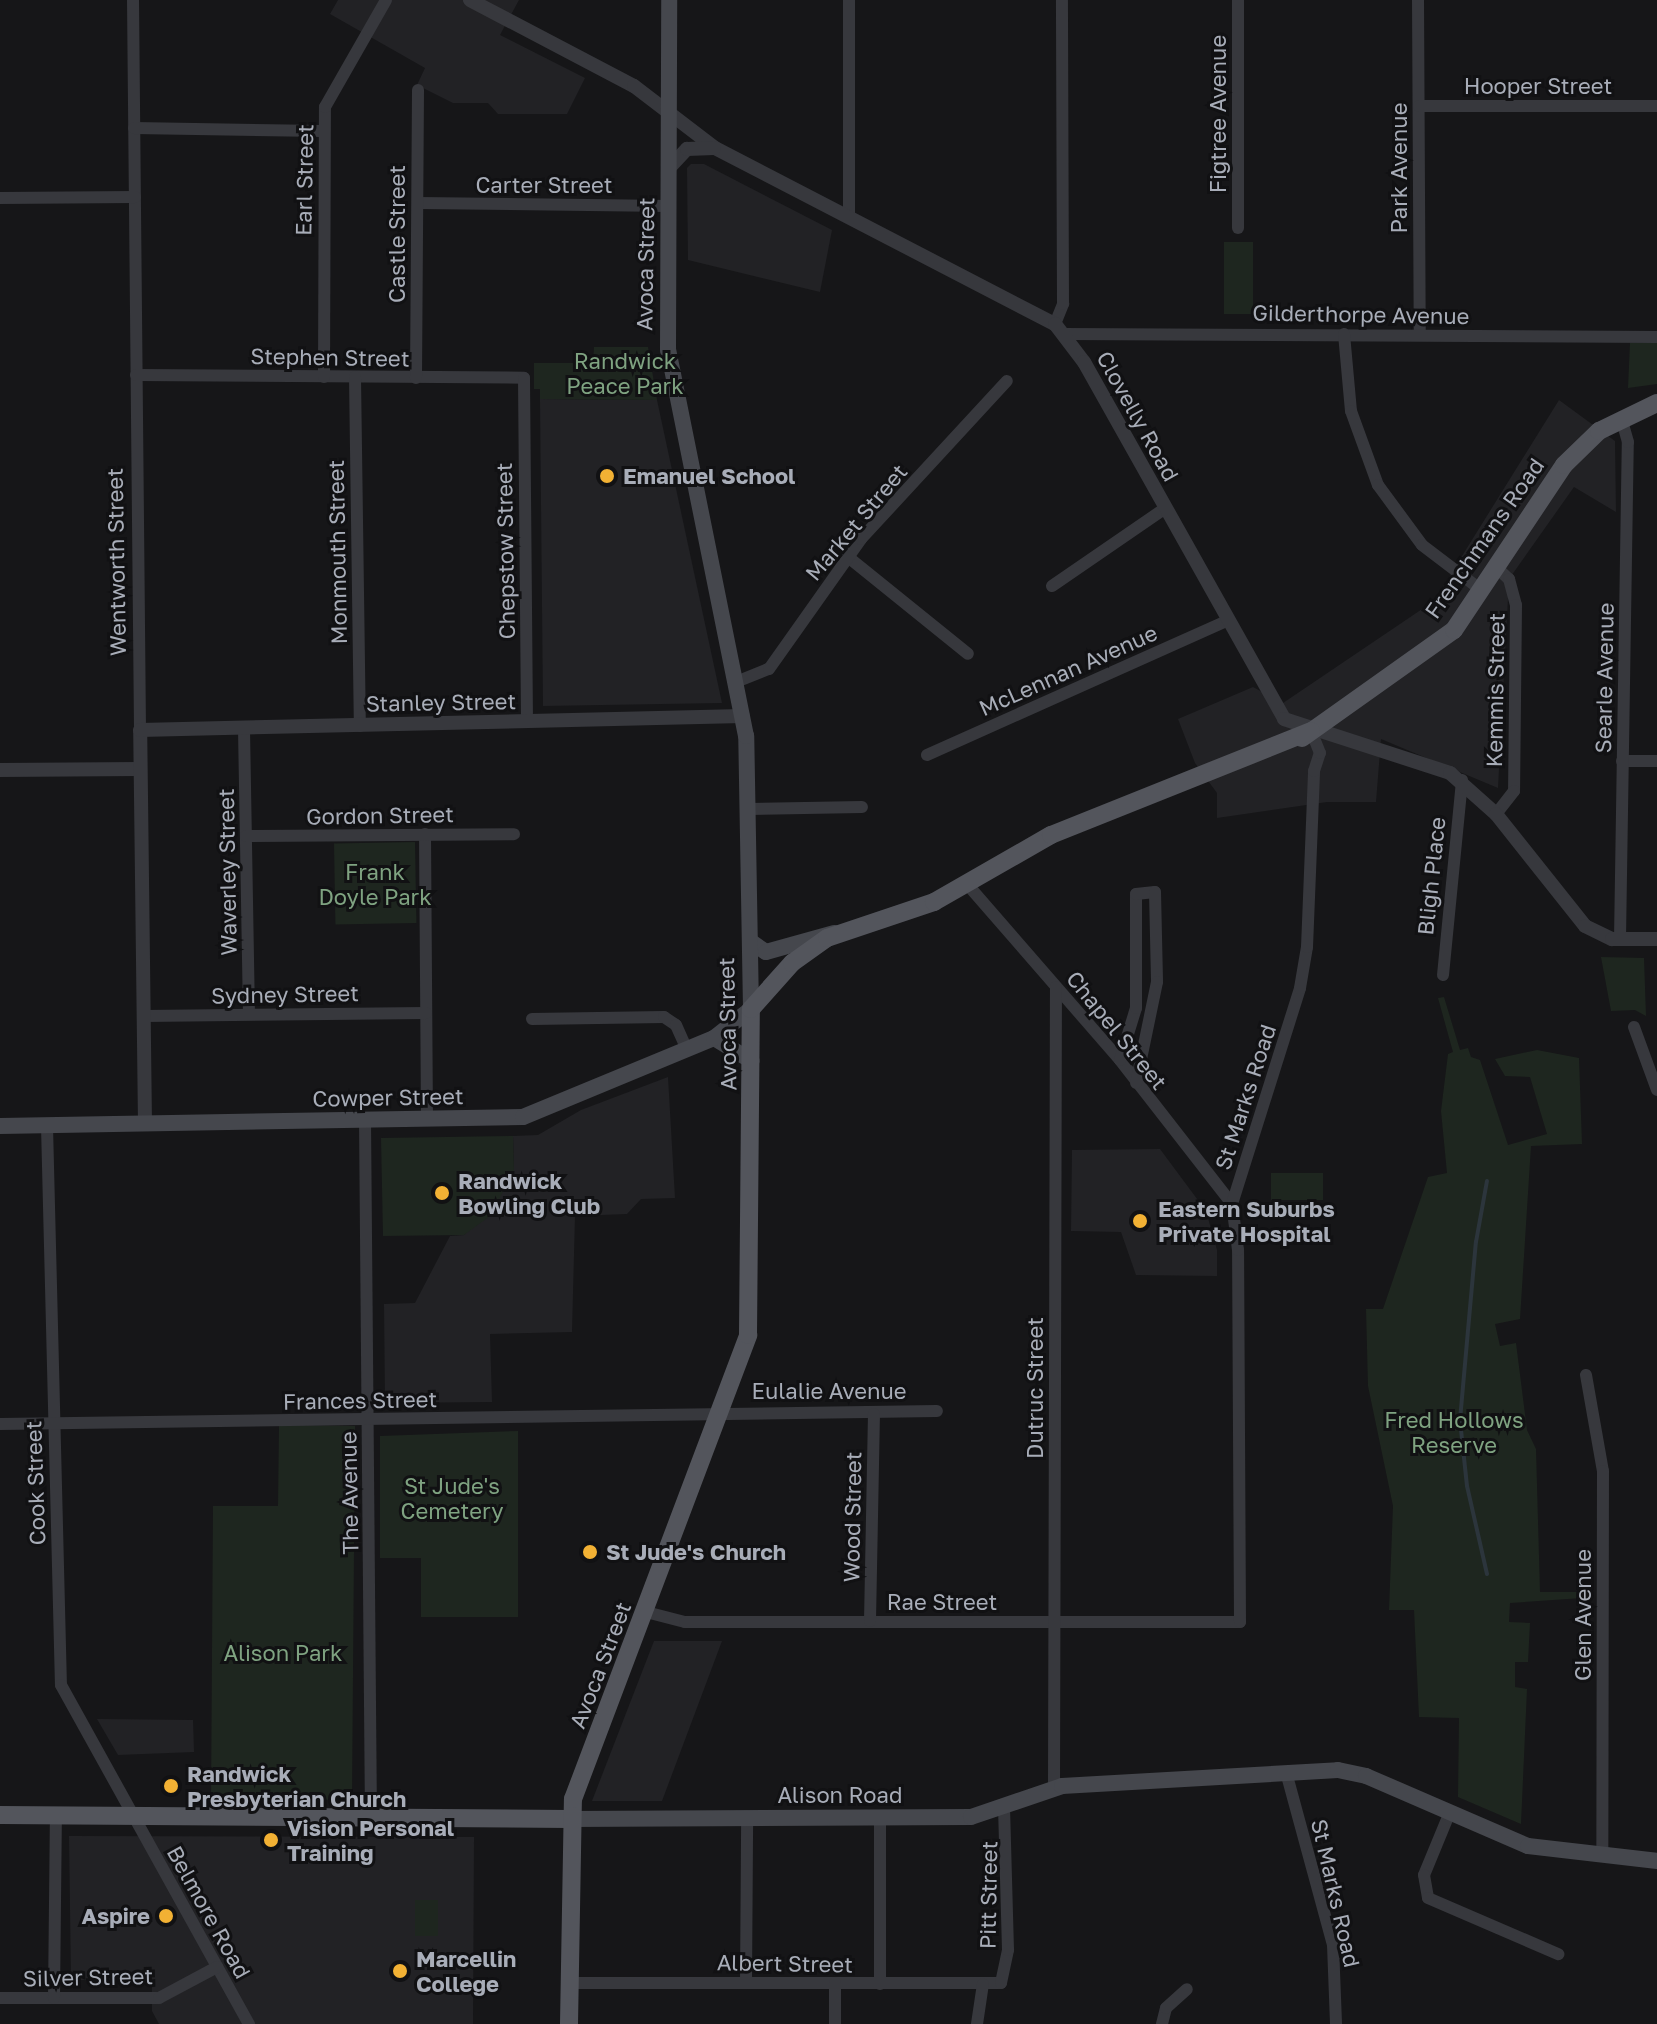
<!DOCTYPE html>
<html>
<head>
<meta charset="utf-8">
<style>
	body { margin:0 }
	#map { position:relative; width:1657px; height:2024px; overflow:hidden; background:#161618; font-family:"Golos Text",sans-serif }
	div>[style] { position:absolute }
	[style*='--x'] { left:calc(var(--x)*1px); top:calc(var(--y)*1px); width:calc(var(--w)*1px); rotate:calc(var(--a)*1deg) }
	.built>* { inset:0; background:#222225 }
	.green>* { inset:0; background:#1e261f; transform-origin:0 0 }
	.stream>* { height:4px; margin:-2px; padding:0 2px; transform-origin:2px; border-radius:2px; background:#2c353c }
	.minor>* { height:12px; margin:-6px; padding:0 6px; transform-origin:6px; border-radius:6px; background:#37383d }
	.tertiary>* { height:14px; margin:-7px; padding:0 7px; transform-origin:7px; border-radius:7px; background:#37383d }
	.secondary>* { height:16px; margin:-8px; padding:0 8px; transform-origin:8px; border-radius:8px; background:#45474d }
	.primary>* { height:18px; margin:-9px; padding:0 9px; transform-origin:9px; border-radius:9px; background:#53555c }
	.dots>* { width:22px; height:22px; translate:-50% -50%; box-sizing:border-box; border:4px solid #111113; border-radius:50% }
	span { translate:-50% -50%; white-space:nowrap; text-align:center; line-height:1.15; -webkit-text-stroke:6px #111113; paint-order:stroke }
	.street-label { font-size:22px; color:#a8adb8 }
	.park-label { font-size:22px; color:#7fa381 }
	.poi-label { font-size:22px; color:#a8adb8; font-weight:700 }
	.left { translate:0 -50%; text-align:left }
	.right { translate:-100% -50%; text-align:right }
</style>
</head>
<body>
<div id="map">
	<div class="built">
		<i style="clip-path:polygon(338px 0,519px 0,500px 35px,585px 78px,567px 114px,498px 114px,488px 103px,453px 103px,417px 85px,425px 68px,330px 14px)"></i>
		<i style="clip-path:polygon(691px 164px,704px 164px,832px 230px,820px 292px,688px 260px,687px 168px)"></i>
		<i style="clip-path:polygon(540px 399px,657px 400px,722px 703px,543px 706px)"></i>
		<i style="clip-path:polygon(1559px 400px,1615px 441px,1616px 512px,1574px 487px,1509px 579px,1498px 788px,1381px 739px,1376px 802px,1327px 802px,1217px 818px,1217px 793px,1195px 763px,1178px 719px,1253px 687px,1283px 703px,1434px 601px)"></i>
		<i style="clip-path:polygon(668px 1077px,675px 1198px,641px 1199px,627px 1214px,575px 1216px,572px 1332px,490px 1334px,492px 1402px,385px 1403px,384px 1304px,415px 1303px,450px 1236px,464px 1235px,514px 1171px,513px 1136px,538px 1135px,581px 1110px)"></i>
		<i style="clip-path:polygon(1160px 1149px,1206px 1211px,1217px 1250px,1217px 1276px,1136px 1275px,1121px 1232px,1071px 1231px,1072px 1150px)"></i>
		<i style="clip-path:polygon(654px 1641px,722px 1641px,662px 1801px,592px 1801px)"></i>
		<i style="clip-path:polygon(97px 1719px,193px 1720px,194px 1752px,118px 1755px)"></i>
		<i style="clip-path:polygon(69px 1836px,474px 1837px,473px 2024px,159px 2024px,152px 2011px,152px 1980px,71px 1980px)"></i>
	</div>
	<div class="green">
		<i style="left:1224px;top:242px;width:29px;height:72px"></i>
		<i style="clip-path:polygon(1630px 343px,1657px 343px,1657px 384px,1628px 388px)"></i>
		<i style="clip-path:polygon(594px 347px,648px 347px,657px 400px,540px 399px,540px 389px,534px 389px,534px 363px,593px 363px)"></i>
		<i style="left:415px;top:842px;width:81px;height:81px;rotate:89deg"></i>
		<i style="clip-path:polygon(1601px 957px,1644px 958px,1646px 1016px,1635px 1010px,1611px 1011px)"></i>
		<i style="clip-path:polygon(1444px 997px,1460px 1050px,1468px 1048px,1471px 1057px,1480px 1060px,1508px 1145px,1547px 1134px,1530px 1077px,1505px 1076px,1495px 1059px,1537px 1050px,1579px 1058px,1582px 1144px,1531px 1146px,1520px 1319px,1495px 1324px,1500px 1346px,1516px 1343px,1527px 1430px,1536px 1449px,1540px 1592px,1582px 1592px,1582px 1598px,1510px 1603px,1509px 1622px,1530px 1623px,1528px 1662px,1515px 1662px,1515px 1687px,1527px 1689px,1521px 1824px,1458px 1797px,1459px 1718px,1419px 1717px,1414px 1610px,1389px 1610px,1393px 1506px,1368px 1386px,1366px 1309px,1383px 1309px,1428px 1177px,1447px 1173px,1441px 1111px,1448px 1054px,1453px 1052px,1438px 998px)"></i>
		<i style="clip-path:polygon(513px 1136px,514px 1171px,490px 1216px,464px 1235px,383px 1236px,381px 1138px)"></i>
		<i style="left:1323px;top:1173px;width:27px;height:52px;rotate:90deg"></i>
		<i style="clip-path:polygon(279px 1425px,355px 1426px,352px 1800px,211px 1799px,213px 1506px,278px 1506px)"></i>
		<i style="clip-path:polygon(518px 1431px,518px 1617px,421px 1617px,421px 1558px,380px 1558px,380px 1436px)"></i>
		<i style="left:415px;top:1900px;width:23px;height:36px"></i>
	</div>
	<div class="stream">
		<i style="--x:1487;--y:1574;--w:90;--a:-102.8"></i>
		<i style="--x:1467;--y:1486;--w:66;--a:-96.1"></i>
		<i style="--x:1460;--y:1420;--w:179;--a:-84.9"></i>
		<i style="--x:1476;--y:1242;--w:62;--a:-79.8"></i>
	</div>
	<div class="minor">
		<i style="--x:133;--y:0;--w:730;--a:89.45"></i>
		<i style="--x:1418;--y:0;--w:335;--a:89.7"></i>
		<i style="--x:1419;--y:106;--w:238;--a:0"></i>
		<i style="--x:134;--y:128;--w:188;--a:0.9"></i>
		<i style="--x:0;--y:198;--w:135;--a:-0.4"></i>
		<i style="--x:418;--y:203;--w:251;--a:0.7"></i>
		<i style="--x:849;--y:217;--w:217;--a:-90"></i>
		<i style="--x:1238;--y:228;--w:228;--a:-90"></i>
		<i style="--x:1055;--y:324;--w:22;--a:-68"></i>
		<i style="--x:1063;--y:304;--w:304;--a:-90.2"></i>
		<i style="--x:1064;--y:334;--w:593;--a:0.29"></i>
		<i style="--x:1344;--y:334;--w:77;--a:84.8"></i>
		<i style="--x:1351;--y:411;--w:79;--a:70"></i>
		<i style="--x:1378;--y:485;--w:74;--a:53.7"></i>
		<i style="--x:1422;--y:545;--w:74;--a:37.3"></i>
		<i style="--x:136;--y:375;--w:388;--a:0.4"></i>
		<i style="--x:524;--y:378;--w:344;--a:89.5"></i>
		<i style="--x:324;--y:377;--w:270;--a:-89.8"></i>
		<i style="--x:325;--y:107;--w:123;--a:-60.3"></i>
		<i style="--x:355;--y:377;--w:349;--a:89.2"></i>
		<i style="--x:416;--y:378;--w:288;--a:-89.6"></i>
		<i style="--x:848;--y:557;--w:154;--a:38.9"></i>
		<i style="--x:1496;--y:567;--w:18;--a:43"></i>
		<i style="--x:1509;--y:579;--w:27;--a:75"></i>
		<i style="--x:1516;--y:605;--w:186;--a:90.6"></i>
		<i style="--x:1514;--y:791;--w:29;--a:128"></i>
		<i style="--x:1052;--y:586;--w:136;--a:-34.5"></i>
		<i style="--x:736;--y:682;--w:35;--a:-22"></i>
		<i style="--x:769;--y:669;--w:159;--a:-54.7"></i>
		<i style="--x:861;--y:539;--w:215;--a:-47.3"></i>
		<i style="--x:244;--y:729;--w:285;--a:89"></i>
		<i style="--x:927;--y:755;--w:326;--a:-24.1"></i>
		<i style="--x:1622;--y:761;--w:35;--a:0"></i>
		<i style="--x:748;--y:809;--w:114;--a:-1"></i>
		<i style="--x:425;--y:834;--w:284;--a:89.6"></i>
		<i style="--x:246;--y:836;--w:268;--a:-0.4"></i>
		<i style="--x:967;--y:884;--w:233;--a:49"></i>
		<i style="--x:1120;--y:1060;--w:182;--a:52.1"></i>
		<i style="--x:1620;--y:939;--w:497;--a:-89.1"></i>
		<i style="--x:1628;--y:442;--w:25;--a:-106"></i>
		<i style="--x:1443;--y:975;--w:196;--a:-84.4"></i>
		<i style="--x:144;--y:1016;--w:282;--a:-0.6"></i>
		<i style="--x:532;--y:1019;--w:132;--a:-0.9"></i>
		<i style="--x:664;--y:1017;--w:14;--a:34"></i>
		<i style="--x:676;--y:1025;--w:27;--a:66"></i>
		<i style="--x:1634;--y:1027;--w:67;--a:69.9"></i>
		<i style="--x:1120;--y:1060;--w:54;--a:-72.9"></i>
		<i style="--x:1136;--y:1008;--w:114;--a:-90"></i>
		<i style="--x:1136;--y:894;--w:19;--a:-6"></i>
		<i style="--x:1155;--y:892;--w:90;--a:88.7"></i>
		<i style="--x:1157;--y:982;--w:103;--a:101.7"></i>
		<i style="--x:365;--y:1119;--w:699;--a:89.51"></i>
		<i style="--x:47;--y:1126;--w:559;--a:88.57"></i>
		<i style="--x:61;--y:1685;--w:388;--a:61"></i>
		<i style="--x:1586;--y:1375;--w:97;--a:80"></i>
		<i style="--x:1603;--y:1471;--w:385;--a:90.1"></i>
		<i style="--x:0;--y:1424;--w:937;--a:-0.79"></i>
		<i style="--x:646;--y:1612;--w:40;--a:14.4"></i>
		<i style="--x:685;--y:1622;--w:555;--a:0"></i>
		<i style="--x:1240;--y:1622;--w:372;--a:-90.3"></i>
		<i style="--x:1238;--y:1250;--w:46;--a:-97.4"></i>
		<i style="--x:1232;--y:1204;--w:226;--a:-72.5"></i>
		<i style="--x:1300;--y:988;--w:42;--a:-80.3"></i>
		<i style="--x:1307;--y:947;--w:176;--a:-87.7"></i>
		<i style="--x:1314;--y:771;--w:19;--a:-72"></i>
		<i style="--x:1320;--y:753;--w:24;--a:-112"></i>
		<i style="--x:870;--y:1621;--w:207;--a:-88.9"></i>
		<i style="--x:1286;--y:1772;--w:179;--a:74.8"></i>
		<i style="--x:1333;--y:1945;--w:79;--a:87.8"></i>
		<i style="--x:1054;--y:1788;--w:801;--a:-89.86"></i>
		<i style="--x:1450;--y:1812;--w:68;--a:112.4"></i>
		<i style="--x:1424;--y:1875;--w:23;--a:80"></i>
		<i style="--x:1428;--y:1898;--w:142;--a:23.3"></i>
		<i style="--x:880;--y:1819;--w:165;--a:90"></i>
		<i style="--x:746;--y:1982;--w:163;--a:-89.6"></i>
		<i style="--x:569;--y:1983;--w:432;--a:0"></i>
		<i style="--x:1001;--y:1983;--w:34;--a:-78"></i>
		<i style="--x:1008;--y:1950;--w:144;--a:-91.6"></i>
		<i style="--x:835;--y:1983;--w:41;--a:90"></i>
		<i style="--x:0;--y:1998;--w:159;--a:0"></i>
		<i style="--x:159;--y:1998;--w:66;--a:-28.1"></i>
		<i style="--x:54;--y:1998;--w:181;--a:-89.4"></i>
		<i style="--x:977;--y:2024;--w:40;--a:-81.5"></i>
		<i style="--x:1162;--y:2024;--w:16;--a:-76"></i>
		<i style="--x:1166;--y:2008;--w:28;--a:-42"></i>
	</div>
	<div class="tertiary">
		<i style="--x:470;--y:0;--w:185;--a:27.7"></i>
		<i style="--x:634;--y:86;--w:102;--a:37.4"></i>
		<i style="--x:715;--y:148;--w:383;--a:27.4"></i>
		<i style="--x:1055;--y:324;--w:48;--a:52.7"></i>
		<i style="--x:1084;--y:362;--w:409;--a:60.7"></i>
		<i style="--x:1284;--y:719;--w:175;--a:18"></i>
		<i style="--x:1450;--y:773;--w:62;--a:41.7"></i>
		<i style="--x:1496;--y:814;--w:143;--a:51.5"></i>
		<i style="--x:1585;--y:926;--w:30;--a:26"></i>
		<i style="--x:1612;--y:939;--w:45;--a:0"></i>
		<i style="--x:670;--y:167;--w:25;--a:-47"></i>
		<i style="--x:687;--y:149;--w:27;--a:-2"></i>
		<i style="--x:0;--y:770;--w:140;--a:-0.4"></i>
		<i style="--x:145;--y:1124;--w:394;--a:-90.7"></i>
		<i style="--x:140;--y:730;--w:603;--a:-1.33"></i>
	</div>
	<div class="secondary">
		<i style="--x:750;--y:941;--w:19;--a:35"></i>
		<i style="--x:766;--y:952;--w:71;--a:-15.6"></i>
		<i style="--x:714;--y:1038;--w:44;--a:31.2"></i>
		<i style="--x:0;--y:1126;--w:523;--a:-0.99"></i>
		<i style="--x:523;--y:1117;--w:207;--a:-22.5"></i>
		<i style="--x:714;--y:1038;--w:47;--a:-38.1"></i>
		<i style="--x:751;--y:1009;--w:273;--a:-91"></i>
		<i style="--x:746;--y:736;--w:394;--a:-101.4"></i>
		<i style="--x:668;--y:350;--w:350;--a:-89.8"></i>
		<i style="--x:570;--y:1819;--w:401;--a:-0.3"></i>
		<i style="--x:971;--y:1817;--w:96;--a:-18.8"></i>
		<i style="--x:1062;--y:1786;--w:276;--a:-3.3"></i>
		<i style="--x:1338;--y:1770;--w:29;--a:12"></i>
		<i style="--x:1366;--y:1776;--w:176;--a:23.4"></i>
		<i style="--x:1528;--y:1846;--w:130;--a:6.6"></i>
	</div>
	<div class="primary">
		<i style="--x:1302;--y:738;--w:186;--a:-35.4"></i>
		<i style="--x:1454;--y:630;--w:198;--a:-56.3"></i>
		<i style="--x:1564;--y:465;--w:49;--a:-44.2"></i>
		<i style="--x:1599;--y:431;--w:64;--a:-25.8"></i>
		<i style="--x:0;--y:1815;--w:570;--a:0.4"></i>
		<i style="--x:569;--y:2024;--w:225;--a:-89"></i>
		<i style="--x:573;--y:1799;--w:496;--a:-69.3"></i>
		<i style="--x:748;--y:1335;--w:326;--a:-89.5"></i>
		<i style="--x:751;--y:1009;--w:62;--a:-48.3"></i>
		<i style="--x:792;--y:963;--w:43;--a:-35.5"></i>
		<i style="--x:827;--y:938;--w:113;--a:-18.6"></i>
		<i style="--x:934;--y:902;--w:135;--a:-29.8"></i>
		<i style="--x:1051;--y:835;--w:280;--a:-21.8"></i>
	</div>
	<div class="dots">
		<i style="left:607px;top:476px;background:#f2b134"></i>
		<i style="left:442px;top:1193px;background:#f2b134"></i>
		<i style="left:1140px;top:1221px;background:#f2b134"></i>
		<i style="left:590px;top:1552px;background:#f2b134"></i>
		<i style="left:171px;top:1786px;background:#f2b134"></i>
		<i style="left:271px;top:1840px;background:#f2b134"></i>
		<i style="left:166px;top:1916px;background:#f2b134"></i>
		<i style="left:400px;top:1971px;background:#f2b134"></i>
	</div>
	<div class="street-label">
		<span style="left:1538px;top:86px">Hooper Street</span>
		<span style="left:1218px;top:114px;rotate:-90deg">Figtree Avenue</span>
		<span style="left:1399px;top:168px;rotate:-90deg">Park Avenue</span>
		<span style="left:304px;top:180px;rotate:-89deg">Earl Street</span>
		<span style="left:544px;top:185px">Carter Street</span>
		<span style="left:397px;top:234px;rotate:-90deg">Castle Street</span>
		<span style="left:645px;top:264px;rotate:-89deg">Avoca Street</span>
		<span style="left:1361px;top:314px;rotate:1deg">Gilderthorpe Avenue</span>
		<span style="left:330px;top:357px;rotate:1deg">Stephen Street</span>
		<span style="left:1138px;top:416px;rotate:61deg">Clovelly Road</span>
		<span style="left:856px;top:522px;rotate:-50deg">Market Street</span>
		<span style="left:1484px;top:538px;rotate:-55deg">Frenchmans Road</span>
		<span style="left:505px;top:551px;rotate:-91deg">Chepstow Street</span>
		<span style="left:337px;top:552px;rotate:-91deg">Monmouth Street</span>
		<span style="left:116px;top:562px;rotate:-91deg">Wentworth Street</span>
		<span style="left:1068px;top:670px;rotate:-24deg">McLennan Avenue</span>
		<span style="left:1604px;top:678px;rotate:-89deg">Searle Avenue</span>
		<span style="left:1495px;top:690px;rotate:-89deg">Kemmis Street</span>
		<span style="left:441px;top:702px;rotate:-1deg">Stanley Street</span>
		<span style="left:380px;top:815px;rotate:-1deg">Gordon Street</span>
		<span style="left:227px;top:872px;rotate:-91deg">Waverley Street</span>
		<span style="left:1431px;top:876px;rotate:-84deg">Bligh Place</span>
		<span style="left:285px;top:994px;rotate:-1deg">Sydney Street</span>
		<span style="left:727px;top:1024px;rotate:-91deg">Avoca Street</span>
		<span style="left:1117px;top:1030px;rotate:51deg">Chapel Street</span>
		<span style="left:388px;top:1097px;rotate:-1deg">Cowper Street</span>
		<span style="left:1245px;top:1097px;rotate:-72deg">St Marks Road</span>
		<span style="left:1035px;top:1388px;rotate:-90deg">Dutruc Street</span>
		<span style="left:829px;top:1391px">Eulalie Avenue</span>
		<span style="left:360px;top:1400px;rotate:-1deg">Frances Street</span>
		<span style="left:35px;top:1483px;rotate:-92deg">Cook Street</span>
		<span style="left:349px;top:1493px;rotate:-91deg">The Avenue</span>
		<span style="left:852px;top:1517px;rotate:-89deg">Wood Street</span>
		<span style="left:942px;top:1602px">Rae Street</span>
		<span style="left:1583px;top:1615px;rotate:-90deg">Glen Avenue</span>
		<span style="left:600px;top:1665px;rotate:-69deg">Avoca Street</span>
		<span style="left:840px;top:1795px">Alison Road</span>
		<span style="left:1336px;top:1893px;rotate:77deg">St Marks Road</span>
		<span style="left:988px;top:1895px;rotate:-89deg">Pitt Street</span>
		<span style="left:209px;top:1912px;rotate:61deg">Belmore Road</span>
		<span style="left:785px;top:1963px;rotate:1deg">Albert Street</span>
		<span style="left:88px;top:1977px;rotate:-1deg">Silver Street</span>
	</div>
	<div class="park-label">
		<span style="left:625px;top:373px">Randwick<br>Peace Park</span>
		<span style="left:375px;top:884px">Frank<br>Doyle Park</span>
		<span style="left:1454px;top:1432px">Fred Hollows<br>Reserve</span>
		<span style="left:452px;top:1498px">St Jude's<br>Cemetery</span>
		<span style="left:283px;top:1653px">Alison Park</span>
	</div>
	<div class="poi-label">
		<span class="left" style="left:623px;top:476px">Emanuel School</span>
		<span class="left" style="left:458px;top:1193px">Randwick<br>Bowling Club</span>
		<span class="left" style="left:1158px;top:1221px">Eastern Suburbs<br>Private Hospital</span>
		<span class="left" style="left:606px;top:1552px">St Jude's Church</span>
		<span class="left" style="left:187px;top:1786px">Randwick<br>Presbyterian Church</span>
		<span class="left" style="left:287px;top:1840px">Vision Personal<br>Training</span>
		<span class="right" style="left:150px;top:1916px">Aspire</span>
		<span class="left" style="left:416px;top:1971px">Marcellin<br>College</span>
	</div>
</div>
</body>
</html>
